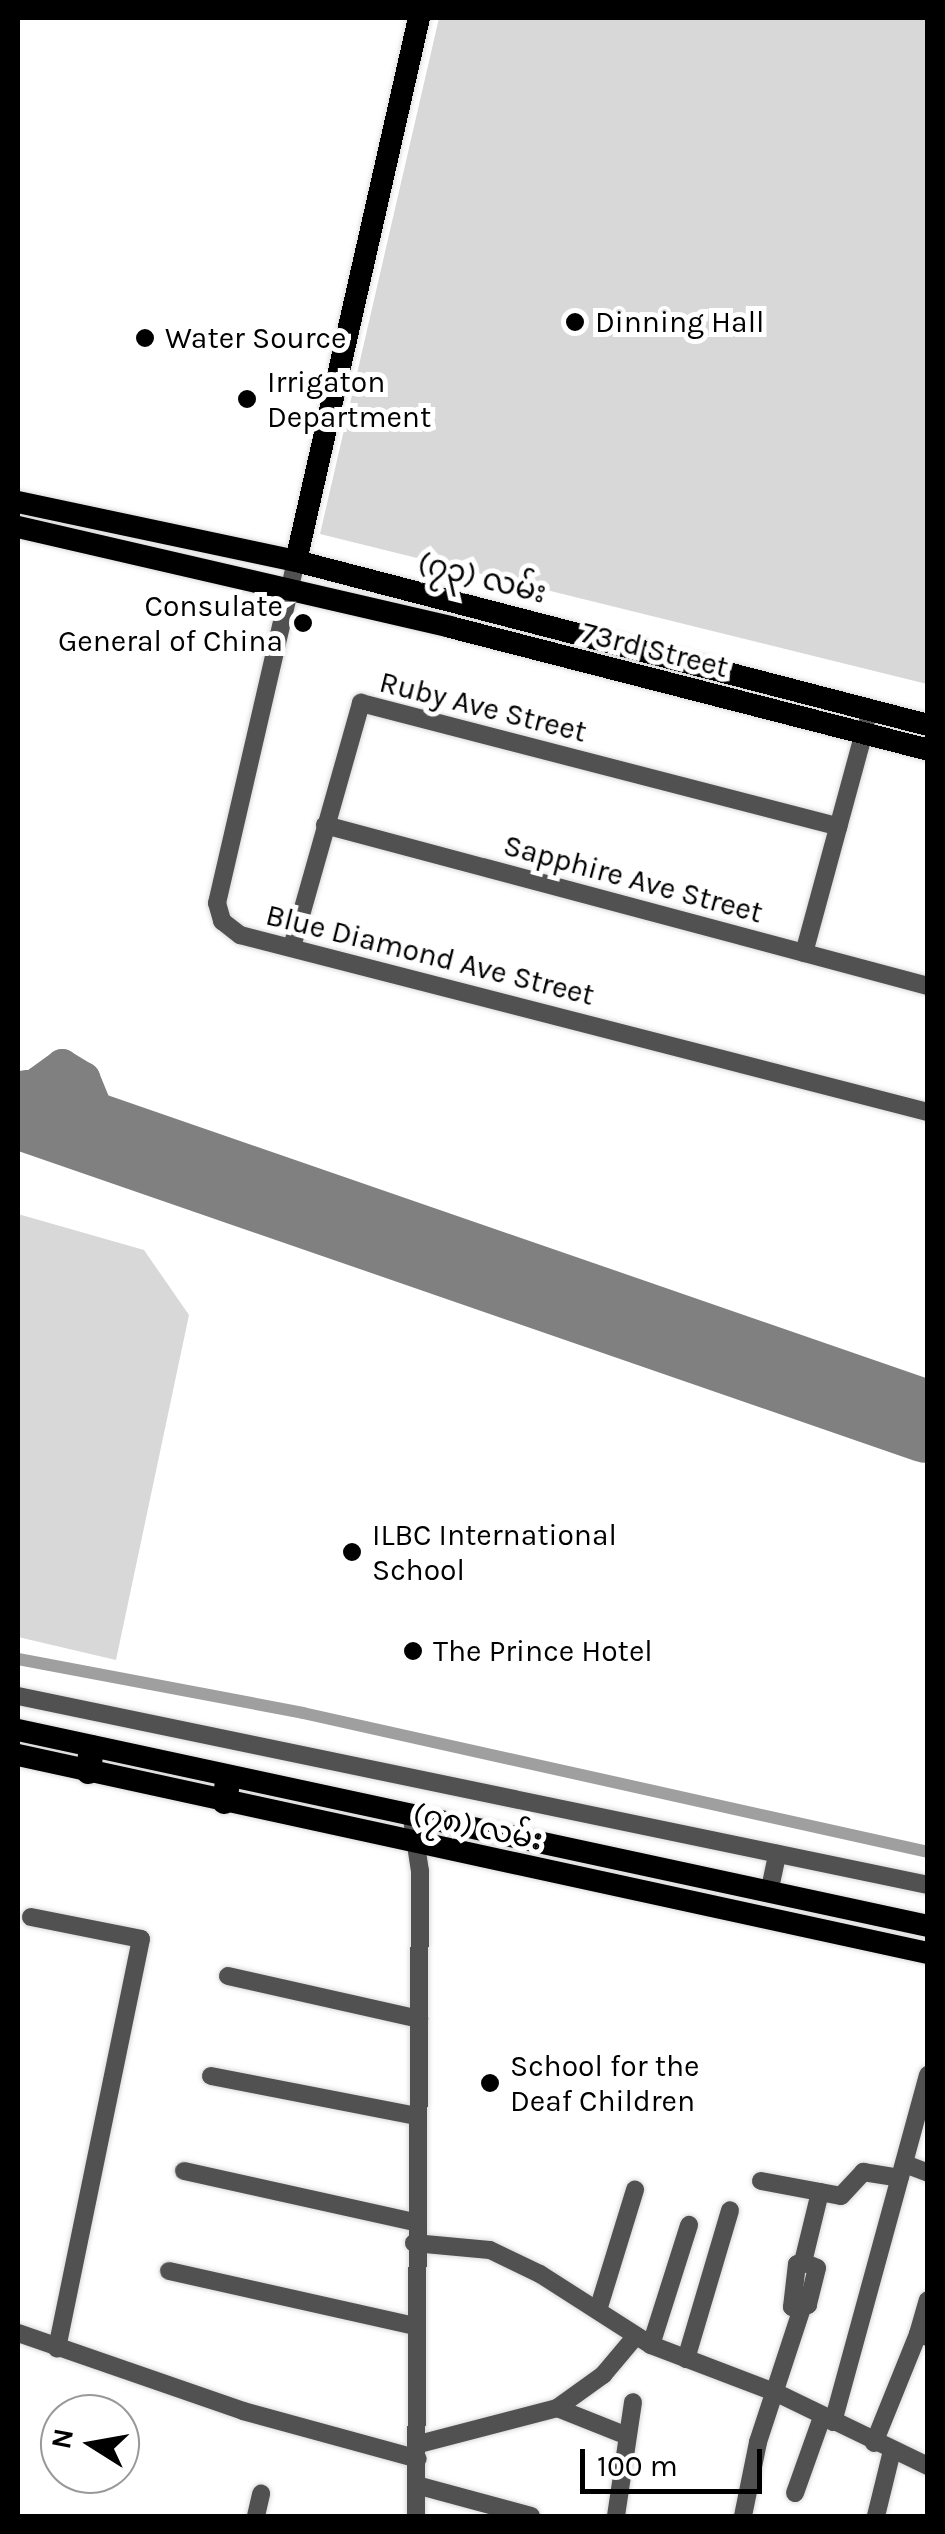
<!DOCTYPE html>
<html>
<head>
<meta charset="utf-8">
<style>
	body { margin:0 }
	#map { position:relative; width:945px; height:2534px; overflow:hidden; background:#fff; font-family:Karla,"Noto Sans Myanmar",sans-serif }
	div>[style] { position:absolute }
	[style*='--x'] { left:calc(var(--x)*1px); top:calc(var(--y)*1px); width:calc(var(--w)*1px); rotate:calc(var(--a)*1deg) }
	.green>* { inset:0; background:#d8d8d8 }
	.canal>* { height:12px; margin:-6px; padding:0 6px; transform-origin:6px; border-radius:6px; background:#9f9f9f }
	.taxiway>* { height:32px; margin:-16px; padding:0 16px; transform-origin:16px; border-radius:16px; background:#808080 }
	.runway>* { height:82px; margin:-41px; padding:0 41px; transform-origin:41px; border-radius:41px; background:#808080 }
	.roads { filter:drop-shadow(0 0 2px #dbdbdb) drop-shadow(0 0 2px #dbdbdb) }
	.minor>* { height:18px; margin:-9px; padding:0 9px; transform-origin:9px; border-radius:9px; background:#515151 }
	.major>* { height:22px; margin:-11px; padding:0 11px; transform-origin:11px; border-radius:11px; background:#000 }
	.highway>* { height:25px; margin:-12.5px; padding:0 12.5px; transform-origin:12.5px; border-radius:12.5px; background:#000 }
	.dots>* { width:28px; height:28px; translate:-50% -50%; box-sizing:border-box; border:5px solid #fff; border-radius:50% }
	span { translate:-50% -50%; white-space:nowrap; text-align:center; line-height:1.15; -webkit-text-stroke:10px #fff; paint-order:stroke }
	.poi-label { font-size:30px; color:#000 }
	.left { translate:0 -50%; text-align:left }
	.right { translate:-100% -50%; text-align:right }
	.street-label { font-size:30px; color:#000 }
	.frame { position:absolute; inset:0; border:20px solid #000; pointer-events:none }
	.north { position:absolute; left:40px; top:2394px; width:100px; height:100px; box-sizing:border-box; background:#fff; border:2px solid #999; border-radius:50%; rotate:281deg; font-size:28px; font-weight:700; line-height:40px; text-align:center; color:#000 }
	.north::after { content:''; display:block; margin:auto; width:35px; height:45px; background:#000; clip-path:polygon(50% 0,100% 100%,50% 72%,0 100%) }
	.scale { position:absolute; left:580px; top:2449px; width:182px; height:45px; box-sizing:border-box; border:5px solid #000; border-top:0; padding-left:12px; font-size:30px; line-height:35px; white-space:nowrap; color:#000; -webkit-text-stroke:8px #fff; paint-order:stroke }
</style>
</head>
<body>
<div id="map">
	<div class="green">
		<i style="clip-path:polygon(439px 18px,927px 18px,927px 684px,320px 534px)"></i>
		<i style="clip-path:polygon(18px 1214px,144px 1250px,189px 1315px,116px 1660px,18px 1637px)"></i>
	</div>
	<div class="canal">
		<i style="--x:18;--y:1659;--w:290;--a:10.7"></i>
		<i style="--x:303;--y:1713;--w:640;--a:12.54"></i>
	</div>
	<div class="taxiway">
		<i style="--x:28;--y:1111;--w:31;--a:-69"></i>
		<i style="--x:39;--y:1082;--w:29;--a:-36"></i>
		<i style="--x:62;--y:1065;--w:26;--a:31"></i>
		<i style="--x:84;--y:1078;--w:66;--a:67.7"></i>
	</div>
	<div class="runway">
		<i style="--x:28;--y:1111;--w:952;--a:19.06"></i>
	</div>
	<div class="roads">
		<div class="minor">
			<i style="--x:296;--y:561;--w:351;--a:103"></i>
			<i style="--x:217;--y:903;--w:19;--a:74"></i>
			<i style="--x:222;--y:921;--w:23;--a:38"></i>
			<i style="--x:240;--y:935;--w:710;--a:14.43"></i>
			<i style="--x:325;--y:825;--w:624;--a:14.95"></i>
			<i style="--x:292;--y:947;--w:254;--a:-74.2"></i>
			<i style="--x:361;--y:703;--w:493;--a:14.5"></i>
			<i style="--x:804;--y:953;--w:236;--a:-74.8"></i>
			<i style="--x:18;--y:1696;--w:929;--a:11.73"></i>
			<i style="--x:412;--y:1819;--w:53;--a:81.3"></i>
			<i style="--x:420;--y:1871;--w:645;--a:90.36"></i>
			<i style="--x:769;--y:1893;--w:40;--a:-78"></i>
			<i style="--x:31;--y:1917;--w:112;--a:11.3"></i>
			<i style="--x:141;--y:1939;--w:418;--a:101.6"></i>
			<i style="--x:228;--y:1976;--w:196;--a:12.7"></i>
			<i style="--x:211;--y:2076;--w:210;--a:11"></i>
			<i style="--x:905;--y:2164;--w:25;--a:21"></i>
			<i style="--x:184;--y:2171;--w:236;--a:12.5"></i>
			<i style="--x:761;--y:2181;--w:81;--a:10.6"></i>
			<i style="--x:841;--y:2196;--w:33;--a:-47"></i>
			<i style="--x:863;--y:2172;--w:37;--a:9"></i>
			<i style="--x:414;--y:2243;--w:76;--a:5.3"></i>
			<i style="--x:490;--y:2250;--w:55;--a:25.6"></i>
			<i style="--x:540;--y:2274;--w:132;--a:32.6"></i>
			<i style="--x:651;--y:2345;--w:135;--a:20.9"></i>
			<i style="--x:777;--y:2393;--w:168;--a:25.8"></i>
			<i style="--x:803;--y:2262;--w:15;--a:23"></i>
			<i style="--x:817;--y:2268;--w:38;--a:104"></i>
			<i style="--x:808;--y:2305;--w:16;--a:173"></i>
			<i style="--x:792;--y:2307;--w:43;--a:-83.4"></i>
			<i style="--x:797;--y:2264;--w:6;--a:-18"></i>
			<i style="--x:803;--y:2262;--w:72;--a:-76.3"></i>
			<i style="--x:169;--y:2271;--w:252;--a:12.6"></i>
			<i style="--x:598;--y:2310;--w:126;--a:-72.9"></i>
			<i style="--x:18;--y:2333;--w:238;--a:19.1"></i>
			<i style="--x:243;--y:2411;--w:181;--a:15.3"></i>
			<i style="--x:918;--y:2334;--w:35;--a:-74"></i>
			<i style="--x:651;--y:2345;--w:126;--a:-72.4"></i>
			<i style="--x:686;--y:2359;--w:155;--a:-73.5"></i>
			<i style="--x:557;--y:2408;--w:73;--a:21.7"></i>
			<i style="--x:833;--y:2422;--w:360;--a:-74.7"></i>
			<i style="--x:874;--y:2443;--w:118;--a:-68"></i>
			<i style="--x:918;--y:2334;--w:10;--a:17"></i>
			<i style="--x:419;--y:2444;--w:143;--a:-14.6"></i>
			<i style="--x:557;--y:2408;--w:57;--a:-35.7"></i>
			<i style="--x:603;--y:2375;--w:50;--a:-49.9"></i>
			<i style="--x:420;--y:2486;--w:115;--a:15.1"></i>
			<i style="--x:795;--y:2493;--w:81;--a:-70.4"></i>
			<i style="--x:256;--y:2516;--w:23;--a:-77"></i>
			<i style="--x:616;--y:2516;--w:115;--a:-81.5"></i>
			<i style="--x:743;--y:2516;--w:76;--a:-78.5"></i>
			<i style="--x:758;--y:2442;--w:141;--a:-71.8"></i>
			<i style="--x:876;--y:2516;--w:67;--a:-76.2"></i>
		</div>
		<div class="major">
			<i style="--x:18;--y:502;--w:284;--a:12"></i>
			<i style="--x:296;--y:561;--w:653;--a:14.55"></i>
			<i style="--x:18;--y:527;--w:443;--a:13"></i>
			<i style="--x:450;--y:627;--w:494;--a:14.4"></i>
			<i style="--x:296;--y:561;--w:557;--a:-77.24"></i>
			<i style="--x:18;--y:1730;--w:931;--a:12.15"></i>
			<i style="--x:18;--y:1755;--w:931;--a:12.28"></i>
		</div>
		<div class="highway">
			<i style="--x:88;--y:1771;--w:24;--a:-83"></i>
			<i style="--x:224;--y:1801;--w:24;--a:-81"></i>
		</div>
	</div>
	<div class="dots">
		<i style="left:575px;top:322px;background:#000"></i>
		<i style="left:145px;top:338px;background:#000"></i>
		<i style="left:247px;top:399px;background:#000"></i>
		<i style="left:303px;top:623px;background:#000"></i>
		<i style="left:352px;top:1552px;background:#000"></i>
		<i style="left:413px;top:1651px;background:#000"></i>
		<i style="left:490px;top:2083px;background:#000"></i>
	</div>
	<div class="poi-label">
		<span class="left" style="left:595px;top:322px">Dinning Hall</span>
		<span class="left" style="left:165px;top:338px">Water Source</span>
		<span class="left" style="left:267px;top:399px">Irrigaton<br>Department</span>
		<span class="right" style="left:283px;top:623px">Consulate<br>General of China</span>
		<span class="left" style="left:372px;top:1552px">ILBC International<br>School</span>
		<span class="left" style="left:433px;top:1651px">The Prince Hotel</span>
		<span class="left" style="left:510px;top:2083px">School for the<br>Deaf Children</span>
	</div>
	<div class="street-label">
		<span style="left:482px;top:578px;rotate:14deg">(၇၃) လမ်း</span>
		<span style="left:655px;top:650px;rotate:14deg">73rd Street</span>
		<span style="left:483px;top:707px;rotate:14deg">Ruby Ave Street</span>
		<span style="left:633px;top:879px;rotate:15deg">Sapphire Ave Street</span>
		<span style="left:430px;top:955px;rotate:14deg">Blue Diamond Ave Street</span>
		<span style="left:478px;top:1827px;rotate:12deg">(၇၈) လမ်း</span>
	</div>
	<div class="frame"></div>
	<div class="north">N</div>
	<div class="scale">100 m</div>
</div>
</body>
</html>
